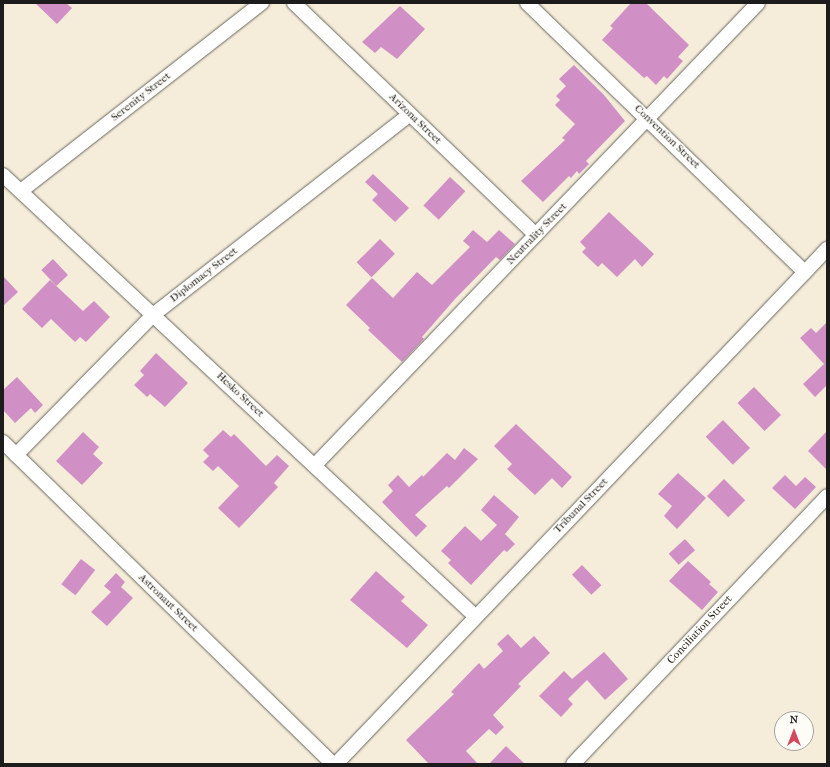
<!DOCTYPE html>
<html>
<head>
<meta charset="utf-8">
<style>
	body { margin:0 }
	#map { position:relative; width:830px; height:767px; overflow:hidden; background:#f5edd9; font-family:"IM FELL French Canon",serif }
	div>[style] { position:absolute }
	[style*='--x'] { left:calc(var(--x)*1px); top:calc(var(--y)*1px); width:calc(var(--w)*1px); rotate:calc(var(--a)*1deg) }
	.building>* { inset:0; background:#d08fc5; transform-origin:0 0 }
	.roads { filter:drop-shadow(0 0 1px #68655e) drop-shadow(0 0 1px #68655e) }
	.street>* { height:14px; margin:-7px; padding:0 7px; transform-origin:7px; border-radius:7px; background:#fff }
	span { translate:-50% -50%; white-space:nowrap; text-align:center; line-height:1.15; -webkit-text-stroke:3px #fdfcf7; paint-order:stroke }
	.street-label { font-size:11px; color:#1c1c1c }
	.frame { position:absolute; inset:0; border:4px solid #1c1c1c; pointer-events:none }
	.north { position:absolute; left:774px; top:711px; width:40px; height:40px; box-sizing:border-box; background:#fdfcf7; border:1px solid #a3a29f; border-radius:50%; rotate:0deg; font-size:11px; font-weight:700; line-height:16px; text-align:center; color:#1c1c1c }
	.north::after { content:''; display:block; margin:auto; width:14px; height:18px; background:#d1495b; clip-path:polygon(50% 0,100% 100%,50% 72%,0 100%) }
</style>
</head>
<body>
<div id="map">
	<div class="building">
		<i style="clip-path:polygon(35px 3px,66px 3px,72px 8px,57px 24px)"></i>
		<i style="clip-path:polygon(631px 3px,646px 3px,689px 45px,678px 57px,683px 61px,667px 79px,664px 76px,656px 85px,647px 76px,644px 78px,602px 40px,613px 28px,610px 26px)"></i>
		<i style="clip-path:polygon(400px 6px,425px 29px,397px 59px,381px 47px,375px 53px,362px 42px)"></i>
		<i style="clip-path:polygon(574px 65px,604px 95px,625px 121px,586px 161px,589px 164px,579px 174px,577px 171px,571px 178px,569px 176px,543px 202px,521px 181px,565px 140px,562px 138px,575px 124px,555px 105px,560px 100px,556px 96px,566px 86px,559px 79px)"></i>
		<i style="clip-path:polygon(373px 174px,409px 208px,395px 222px,372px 200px,378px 194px,365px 182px)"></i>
		<i style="left:450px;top:177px;width:21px;height:39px;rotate:43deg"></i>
		<i style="clip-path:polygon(609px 212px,654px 254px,642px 267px,635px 259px,617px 277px,602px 263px,598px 267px,582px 252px,586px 248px,580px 242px)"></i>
		<i style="clip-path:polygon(473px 230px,487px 242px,499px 230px,515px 244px,500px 260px,496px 257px,455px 299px,422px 337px,424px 339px,402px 362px,368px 330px,370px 328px,346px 305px,372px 278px,393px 298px,417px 272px,432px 285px,470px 247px,463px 241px)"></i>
		<i style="left:380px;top:239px;width:21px;height:33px;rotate:45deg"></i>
		<i style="left:53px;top:259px;width:22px;height:16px;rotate:47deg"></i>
		<i style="clip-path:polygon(3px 276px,18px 292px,3px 306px)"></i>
		<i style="clip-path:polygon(50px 280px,83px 311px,94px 301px,110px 317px,86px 342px,80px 337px,75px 342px,51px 319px,42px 328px,22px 309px)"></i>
		<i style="clip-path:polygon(827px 322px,827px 385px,815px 397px,803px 384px,824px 364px,800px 338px,811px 328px,816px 333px)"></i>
		<i style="clip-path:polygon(156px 353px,188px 383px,165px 407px,150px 394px,147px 397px,134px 385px,144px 375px,140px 371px)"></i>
		<i style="clip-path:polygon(17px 377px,43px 405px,35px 413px,31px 408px,15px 423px,3px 410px,3px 390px)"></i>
		<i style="left:754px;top:387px;width:39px;height:23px;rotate:46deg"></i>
		<i style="left:723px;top:420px;width:39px;height:24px;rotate:46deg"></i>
		<i style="clip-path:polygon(516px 424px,572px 477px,562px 488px,552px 478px,535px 495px,507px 469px,512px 464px,494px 446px)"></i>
		<i style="clip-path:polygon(223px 430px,231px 437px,234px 434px,266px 466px,277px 455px,289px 466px,274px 483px,278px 487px,239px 528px,218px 508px,239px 486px,218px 466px,213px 471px,203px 462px,209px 456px,203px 450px)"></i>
		<i style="clip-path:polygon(827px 431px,827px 470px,808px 451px)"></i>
		<i style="clip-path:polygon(83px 432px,99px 447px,93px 454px,103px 463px,82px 485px,56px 461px)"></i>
		<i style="clip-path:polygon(464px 448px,478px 459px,449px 488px,447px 486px,415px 515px,427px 526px,416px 537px,382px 502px,393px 491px,388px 485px,398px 475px,409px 487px,422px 475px,423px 477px,447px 453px,455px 460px)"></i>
		<i style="clip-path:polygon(678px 473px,706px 498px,677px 529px,664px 516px,672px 506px,658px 494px)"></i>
		<i style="clip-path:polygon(785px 475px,796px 486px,805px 477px,816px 487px,795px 509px,772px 488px)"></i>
		<i style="left:724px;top:479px;width:30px;height:24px;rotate:45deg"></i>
		<i style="clip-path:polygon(494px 495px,519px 517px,505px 534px,515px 544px,507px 552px,504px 550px,471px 585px,448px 563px,451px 560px,441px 551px,465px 526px,481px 541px,497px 525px,481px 510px)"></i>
		<i style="left:685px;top:539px;width:15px;height:22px;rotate:48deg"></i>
		<i style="left:81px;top:559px;width:18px;height:32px;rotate:38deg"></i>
		<i style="clip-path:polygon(688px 561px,711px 582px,709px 584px,718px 592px,702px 610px,669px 581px)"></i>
		<i style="left:582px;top:565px;width:28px;height:14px;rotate:46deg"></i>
		<i style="clip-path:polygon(376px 571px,405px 597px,401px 601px,428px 625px,407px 648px,350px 600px)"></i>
		<i style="clip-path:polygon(116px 573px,125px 582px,121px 587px,133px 598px,107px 626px,91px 612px,111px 592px,104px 586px)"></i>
		<i style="clip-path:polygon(508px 634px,521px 648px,534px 636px,550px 653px,518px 684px,521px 686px,493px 715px,504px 727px,496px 735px,489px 729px,466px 751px,478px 764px,429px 764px,406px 740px,454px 694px,451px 692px,479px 663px,484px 669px,503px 651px,497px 644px)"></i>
		<i style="clip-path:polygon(604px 652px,628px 679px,605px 700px,587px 680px,568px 699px,573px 704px,561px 717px,539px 696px,564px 671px,572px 679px)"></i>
		<i style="clip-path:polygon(506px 746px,525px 764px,489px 764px)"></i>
	</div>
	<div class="roads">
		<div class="street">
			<i style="--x:294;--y:3;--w:335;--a:43.8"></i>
			<i style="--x:527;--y:3;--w:387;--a:44.1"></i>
			<i style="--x:3;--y:175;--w:647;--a:43.06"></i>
			<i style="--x:21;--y:191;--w:306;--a:-38"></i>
			<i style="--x:3;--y:442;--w:461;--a:44.3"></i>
			<i style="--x:16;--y:455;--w:196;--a:-45.6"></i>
			<i style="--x:153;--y:315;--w:326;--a:-38"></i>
			<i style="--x:315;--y:465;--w:640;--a:-46.2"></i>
			<i style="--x:336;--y:764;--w:712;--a:-46.37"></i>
			<i style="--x:573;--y:764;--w:369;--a:-46.5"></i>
		</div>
	</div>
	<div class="street-label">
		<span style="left:141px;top:97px;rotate:-38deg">Serenity Street</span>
		<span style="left:415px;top:119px;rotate:44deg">Arizona Street</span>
		<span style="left:667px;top:137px;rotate:44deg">Convention Street</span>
		<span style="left:537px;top:234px;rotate:-46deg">Neutrality Street</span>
		<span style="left:204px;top:275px;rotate:-38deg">Diplomacy Street</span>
		<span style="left:240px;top:395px;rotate:43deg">Hesko Street</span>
		<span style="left:581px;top:506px;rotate:-46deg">Tribunal Street</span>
		<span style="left:168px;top:603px;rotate:44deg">Astronaut Street</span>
		<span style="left:700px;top:630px;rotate:-47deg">Conciliation Street</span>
	</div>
	<div class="frame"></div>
	<div class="north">N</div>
</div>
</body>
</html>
